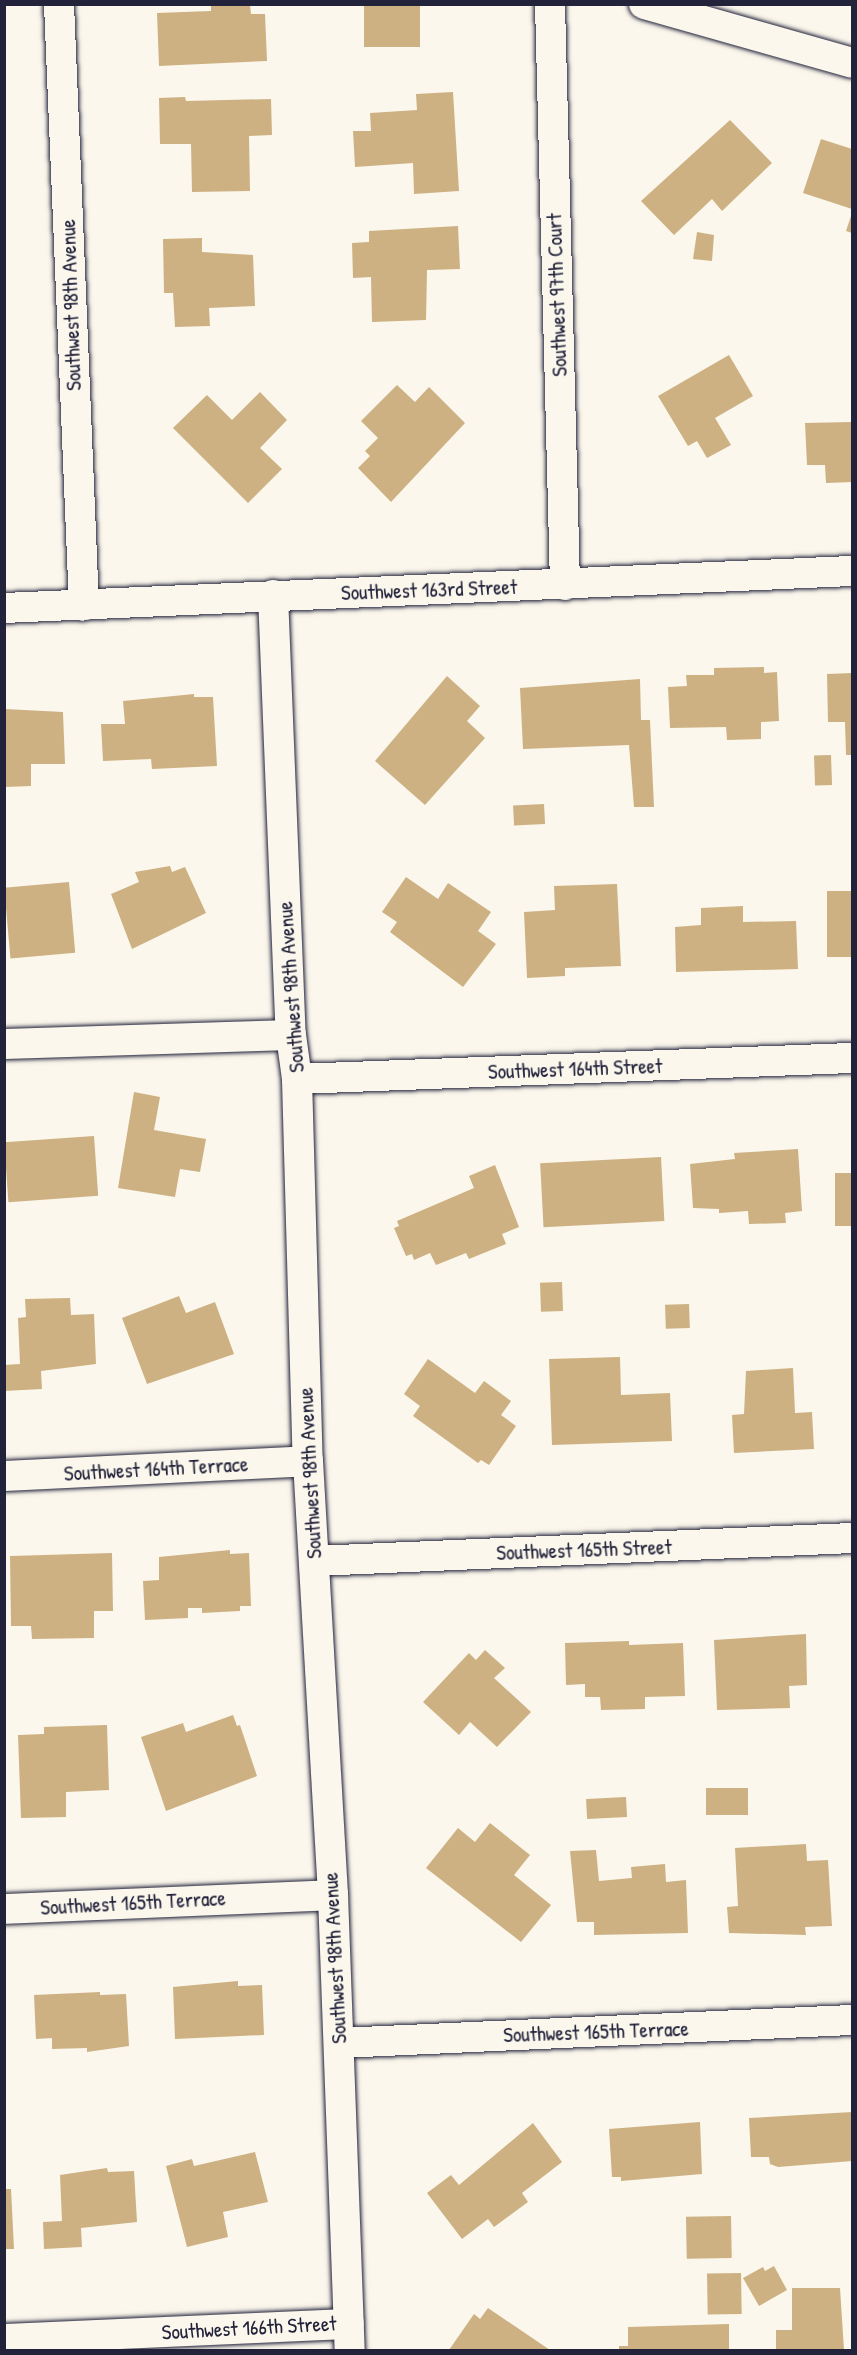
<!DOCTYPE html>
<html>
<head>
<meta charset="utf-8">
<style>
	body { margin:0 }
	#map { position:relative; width:857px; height:2355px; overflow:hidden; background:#fbf7ec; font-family:"Patrick Hand",sans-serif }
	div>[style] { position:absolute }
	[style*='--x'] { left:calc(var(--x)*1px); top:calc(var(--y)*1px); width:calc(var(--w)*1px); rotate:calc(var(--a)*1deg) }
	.building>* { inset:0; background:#cdb182; transform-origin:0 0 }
	.roads { filter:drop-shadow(0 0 2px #22223b) drop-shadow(0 0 2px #22223b) }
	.minor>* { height:30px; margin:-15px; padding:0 15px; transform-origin:15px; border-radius:15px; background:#fbf7ec }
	span { translate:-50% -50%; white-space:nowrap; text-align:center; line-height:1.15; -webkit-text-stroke:4.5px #fbf7ec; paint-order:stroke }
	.street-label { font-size:21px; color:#22223b }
	.frame { position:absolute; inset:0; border:6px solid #22223b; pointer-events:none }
</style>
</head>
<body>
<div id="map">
	<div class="building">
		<i style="left:364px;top:4px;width:56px;height:43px"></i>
		<i style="clip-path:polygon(211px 5px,250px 5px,251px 14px,265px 14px,267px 61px,159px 66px,157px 13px,211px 11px)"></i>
		<i style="clip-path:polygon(453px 92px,459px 191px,414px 194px,413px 163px,355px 167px,353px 131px,371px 131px,370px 113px,417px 110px,416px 94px)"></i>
		<i style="clip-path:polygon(185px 97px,186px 101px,271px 99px,272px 135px,249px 136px,250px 191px,192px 192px,191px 144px,160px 144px,159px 98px)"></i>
		<i style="clip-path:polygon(730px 120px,772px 163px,722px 211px,712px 199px,674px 235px,641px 201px)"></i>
		<i style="clip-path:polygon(821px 139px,852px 149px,852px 209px,803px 193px)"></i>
		<i style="clip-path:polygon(852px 213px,852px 233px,846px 231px)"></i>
		<i style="clip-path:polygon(458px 226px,460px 269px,427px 270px,426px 320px,372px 322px,371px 277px,353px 278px,352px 243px,369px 242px,369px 231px)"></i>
		<i style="clip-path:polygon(697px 232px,714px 235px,712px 261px,693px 259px)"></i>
		<i style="clip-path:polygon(202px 238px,202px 252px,253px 255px,255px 306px,209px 308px,210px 326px,175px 327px,173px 293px,164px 293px,163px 239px)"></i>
		<i style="clip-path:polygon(729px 355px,753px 396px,715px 418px,731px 445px,707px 458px,697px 441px,688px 446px,658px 396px)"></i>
		<i style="clip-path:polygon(397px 385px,415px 402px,429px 387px,465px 423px,391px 502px,358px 468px,370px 456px,365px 451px,378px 438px,361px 421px)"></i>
		<i style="clip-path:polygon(260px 392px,287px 420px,260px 448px,282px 469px,248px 503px,173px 428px,207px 395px,232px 420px)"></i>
		<i style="clip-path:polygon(852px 422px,852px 482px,826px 483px,825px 465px,807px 465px,805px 423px)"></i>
		<i style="clip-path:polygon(764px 667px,764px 673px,777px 672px,779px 721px,761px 722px,761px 739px,727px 740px,726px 727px,670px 728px,668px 687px,687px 686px,686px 675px,714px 675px,714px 668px)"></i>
		<i style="clip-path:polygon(852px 673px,852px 755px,846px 755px,845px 722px,828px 722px,827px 674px)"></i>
		<i style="clip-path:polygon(447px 676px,480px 706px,467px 721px,485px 738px,425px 805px,375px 761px)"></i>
		<i style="clip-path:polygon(640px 679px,641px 720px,650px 720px,654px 807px,634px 807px,629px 745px,523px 749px,520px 688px)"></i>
		<i style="clip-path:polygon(194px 694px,194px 697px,213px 697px,217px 766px,152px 769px,151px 759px,103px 761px,101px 724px,125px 724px,123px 701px)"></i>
		<i style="clip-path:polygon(5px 709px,63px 712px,65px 764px,31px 764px,31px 786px,5px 787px)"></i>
		<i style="left:831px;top:755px;width:30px;height:17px;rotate:88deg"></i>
		<i style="left:544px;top:804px;width:20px;height:31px;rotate:87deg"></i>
		<i style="clip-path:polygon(170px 866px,172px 872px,185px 867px,206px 913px,132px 949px,111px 894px,139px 882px,135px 872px)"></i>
		<i style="clip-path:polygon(406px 877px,438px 899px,448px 883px,491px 912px,478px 931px,496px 944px,463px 987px,390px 932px,397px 922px,382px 912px)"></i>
		<i style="left:69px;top:882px;width:71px;height:65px;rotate:85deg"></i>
		<i style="clip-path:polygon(617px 884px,621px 966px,565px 968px,565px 976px,527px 978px,524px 912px,555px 910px,554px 886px)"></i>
		<i style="left:852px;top:891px;width:66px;height:25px;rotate:90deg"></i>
		<i style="clip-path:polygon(743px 906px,743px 922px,796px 921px,798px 969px,676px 972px,675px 927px,701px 925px,701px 908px)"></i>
		<i style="clip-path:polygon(134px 1092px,160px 1097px,154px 1130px,206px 1139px,200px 1172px,180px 1169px,175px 1197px,118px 1188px)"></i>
		<i style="left:94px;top:1136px;width:60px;height:90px;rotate:86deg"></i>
		<i style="clip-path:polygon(798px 1149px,802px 1211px,785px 1213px,786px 1223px,749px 1224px,748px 1211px,719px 1213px,719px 1209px,693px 1208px,690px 1164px,735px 1159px,734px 1153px)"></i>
		<i style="left:661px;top:1157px;width:64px;height:121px;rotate:87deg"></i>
		<i style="clip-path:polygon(495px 1165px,519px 1227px,502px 1234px,506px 1244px,469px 1259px,466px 1253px,436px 1265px,430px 1253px,414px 1260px,412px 1254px,406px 1256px,394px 1228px,399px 1226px,397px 1221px,474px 1188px,469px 1176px)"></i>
		<i style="left:852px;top:1173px;width:53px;height:17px;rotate:90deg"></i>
		<i style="left:562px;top:1282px;width:29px;height:22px;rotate:88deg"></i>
		<i style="clip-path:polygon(179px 1296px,186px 1313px,215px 1302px,234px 1354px,147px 1384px,122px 1318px)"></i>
		<i style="clip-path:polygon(70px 1298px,71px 1315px,94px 1314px,96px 1364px,41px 1371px,42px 1389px,4px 1391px,4px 1365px,20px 1364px,18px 1318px,26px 1317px,25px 1299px)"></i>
		<i style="left:689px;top:1304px;width:24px;height:24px;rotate:88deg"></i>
		<i style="clip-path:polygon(620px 1357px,621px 1395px,670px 1393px,672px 1441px,552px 1445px,549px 1359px)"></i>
		<i style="clip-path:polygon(428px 1359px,475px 1393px,484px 1381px,511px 1401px,501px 1415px,516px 1426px,489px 1465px,481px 1460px,478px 1463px,413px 1416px,420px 1406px,404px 1394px)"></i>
		<i style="clip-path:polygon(793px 1368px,795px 1413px,812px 1412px,814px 1449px,734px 1453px,732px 1415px,744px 1414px,746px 1371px)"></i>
		<i style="clip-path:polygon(230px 1550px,230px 1554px,249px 1553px,251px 1606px,240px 1606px,240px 1611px,202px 1613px,202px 1608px,188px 1608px,188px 1618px,145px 1620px,143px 1581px,159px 1580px,159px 1557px)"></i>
		<i style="clip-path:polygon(112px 1553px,113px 1611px,94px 1611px,94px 1638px,32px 1639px,31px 1626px,11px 1626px,10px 1556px)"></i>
		<i style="clip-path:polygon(806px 1634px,807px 1685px,789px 1686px,790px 1708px,717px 1710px,714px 1640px)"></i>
		<i style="clip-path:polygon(629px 1641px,629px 1645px,683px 1643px,685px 1696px,645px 1697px,645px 1709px,601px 1710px,600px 1697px,585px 1697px,585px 1684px,566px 1685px,565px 1643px)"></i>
		<i style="clip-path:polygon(485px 1650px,505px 1668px,494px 1678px,531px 1712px,497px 1747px,470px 1722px,459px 1735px,423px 1702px,469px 1653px,476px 1660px)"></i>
		<i style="clip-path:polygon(233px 1715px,237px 1726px,240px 1725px,257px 1776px,166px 1811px,141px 1737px,183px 1723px,186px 1732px)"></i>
		<i style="clip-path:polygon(107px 1725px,109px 1790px,66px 1792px,66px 1817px,21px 1818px,18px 1735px,44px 1734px,44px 1727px)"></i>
		<i style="left:748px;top:1788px;width:27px;height:42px;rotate:90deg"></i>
		<i style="left:626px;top:1797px;width:20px;height:40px;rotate:87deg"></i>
		<i style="clip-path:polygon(490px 1823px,530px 1855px,514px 1875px,551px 1905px,521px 1942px,426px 1868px,458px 1828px,475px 1842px)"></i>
		<i style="clip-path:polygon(806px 1844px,807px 1861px,828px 1860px,832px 1926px,805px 1927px,806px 1935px,729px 1933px,727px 1907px,738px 1906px,735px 1848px)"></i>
		<i style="clip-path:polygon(596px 1850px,599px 1881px,632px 1878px,631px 1867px,665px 1864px,666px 1882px,686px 1880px,688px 1933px,594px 1935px,594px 1922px,577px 1922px,570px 1851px)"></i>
		<i style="clip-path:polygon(238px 1981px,238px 1986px,262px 1985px,264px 2035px,175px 2039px,173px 1987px)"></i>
		<i style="clip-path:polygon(100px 1992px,100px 1995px,126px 1994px,129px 2046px,87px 2052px,87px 2048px,52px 2049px,52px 2038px,36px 2039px,34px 1995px)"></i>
		<i style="clip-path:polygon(852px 2112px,852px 2161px,778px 2167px,770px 2164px,769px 2157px,751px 2157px,749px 2118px)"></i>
		<i style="clip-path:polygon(700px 2122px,702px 2174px,621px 2181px,621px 2177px,612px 2177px,609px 2129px)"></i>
		<i style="clip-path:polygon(533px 2123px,562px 2162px,522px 2193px,528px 2202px,494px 2227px,488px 2219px,462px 2239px,427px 2193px,451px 2175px,459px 2185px)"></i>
		<i style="clip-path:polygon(255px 2152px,268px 2202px,223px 2212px,228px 2237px,187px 2247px,166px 2166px,192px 2159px,194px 2166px)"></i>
		<i style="clip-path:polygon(107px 2168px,108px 2172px,134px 2171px,137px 2222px,81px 2228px,82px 2247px,44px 2249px,43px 2222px,62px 2221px,60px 2175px)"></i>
		<i style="clip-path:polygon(4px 2189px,11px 2189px,14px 2249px,4px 2249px)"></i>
		<i style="left:731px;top:2216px;width:42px;height:45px;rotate:89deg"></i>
		<i style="clip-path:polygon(774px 2266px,787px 2290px,759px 2306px,743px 2278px,763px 2267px,765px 2271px)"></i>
		<i style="left:741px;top:2273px;width:41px;height:34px;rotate:89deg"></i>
		<i style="clip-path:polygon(792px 2288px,840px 2288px,844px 2350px,776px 2350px,776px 2330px,792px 2330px)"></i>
		<i style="clip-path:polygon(488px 2308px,550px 2350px,449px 2350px,474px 2314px,480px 2319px)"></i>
		<i style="clip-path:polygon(729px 2324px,729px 2350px,619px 2350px,619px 2346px,628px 2346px,628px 2327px)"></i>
	</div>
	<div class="roads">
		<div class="minor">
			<i style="--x:59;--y:4;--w:602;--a:87.62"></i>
			<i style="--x:550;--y:4;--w:581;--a:88.52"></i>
			<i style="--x:644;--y:4;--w:216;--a:15.8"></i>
			<i style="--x:273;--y:595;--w:440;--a:87.7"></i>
			<i style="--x:291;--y:1035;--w:44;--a:82.2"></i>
			<i style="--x:297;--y:1079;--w:382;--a:88.4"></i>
			<i style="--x:308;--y:1461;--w:435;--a:86.7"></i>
			<i style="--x:333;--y:1895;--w:455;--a:87.9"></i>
			<i style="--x:4;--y:608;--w:849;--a:-2.5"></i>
			<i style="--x:4;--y:1044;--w:287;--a:-1.8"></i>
			<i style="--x:297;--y:1079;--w:555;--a:-2.17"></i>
			<i style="--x:4;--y:1476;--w:304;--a:-2.8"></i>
			<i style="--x:315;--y:1561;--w:537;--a:-2.45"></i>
			<i style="--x:4;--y:1909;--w:329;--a:-2.4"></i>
			<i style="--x:339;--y:2043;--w:514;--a:-2.57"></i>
			<i style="--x:4;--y:2339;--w:345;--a:-2.5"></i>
		</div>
	</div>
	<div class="street-label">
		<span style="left:557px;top:295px;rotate:-92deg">Southwest 97th Court</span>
		<span style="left:71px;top:305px;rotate:-92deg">Southwest 98th Avenue</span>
		<span style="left:429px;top:590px;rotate:-2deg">Southwest 163rd Street</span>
		<span style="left:291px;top:987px;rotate:-94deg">Southwest 98th Avenue</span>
		<span style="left:575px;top:1069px;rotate:-2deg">Southwest 164th Street</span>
		<span style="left:156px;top:1469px;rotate:-3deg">Southwest 164th Terrace</span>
		<span style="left:310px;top:1473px;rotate:-93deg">Southwest 98th Avenue</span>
		<span style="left:584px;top:1550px;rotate:-2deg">Southwest 165th Street</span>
		<span style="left:133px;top:1903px;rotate:-3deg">Southwest 165th Terrace</span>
		<span style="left:335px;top:1958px;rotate:-93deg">Southwest 98th Avenue</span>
		<span style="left:596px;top:2032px;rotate:-2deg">Southwest 165th Terrace</span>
		<span style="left:249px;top:2328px;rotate:-3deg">Southwest 166th Street</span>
	</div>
	<div class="frame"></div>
</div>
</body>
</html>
